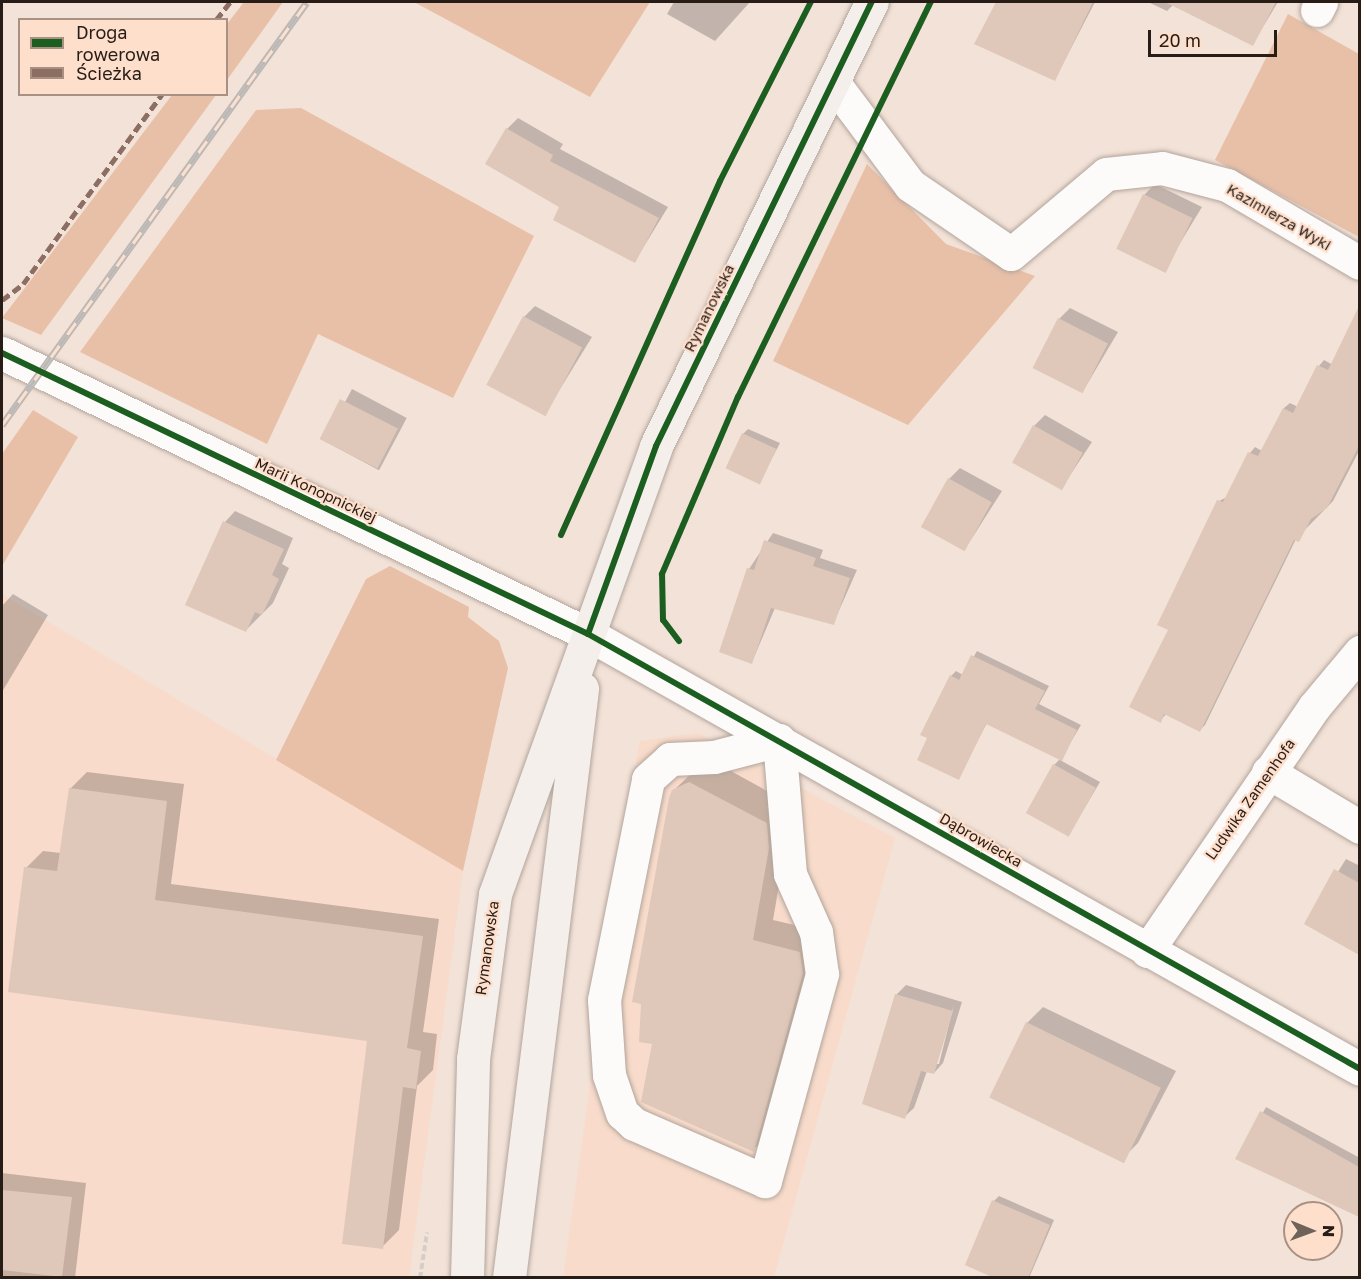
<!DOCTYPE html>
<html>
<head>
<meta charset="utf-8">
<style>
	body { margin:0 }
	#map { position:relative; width:1361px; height:1279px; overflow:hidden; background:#f3e2d7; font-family:"Golos Text",sans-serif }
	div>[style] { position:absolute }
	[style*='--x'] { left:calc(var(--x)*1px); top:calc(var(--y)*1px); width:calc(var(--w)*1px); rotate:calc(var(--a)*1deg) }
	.built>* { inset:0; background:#f8dbca }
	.green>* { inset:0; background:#e8c0a8 }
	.shadow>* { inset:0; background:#0003; transform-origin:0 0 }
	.building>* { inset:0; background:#dfc8b9; transform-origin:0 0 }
	.path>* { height:4px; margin-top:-2px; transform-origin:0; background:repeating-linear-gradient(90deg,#d3ceca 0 6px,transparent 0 9px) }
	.roads { filter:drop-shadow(0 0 2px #b2a59d) drop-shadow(0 0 2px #b2a59d) }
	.minor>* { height:33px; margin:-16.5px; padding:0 16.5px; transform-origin:16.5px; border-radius:16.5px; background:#fdfbf9 }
	.major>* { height:33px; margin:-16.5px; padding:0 16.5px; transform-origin:16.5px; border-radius:16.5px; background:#f5efeb }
	.rail>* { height:7px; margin-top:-3.5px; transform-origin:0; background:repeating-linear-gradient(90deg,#fedfcc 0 14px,#bcb8b6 0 28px); box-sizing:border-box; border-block:2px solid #bcb8b6 }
	.quiet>* { height:4.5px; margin-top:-2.25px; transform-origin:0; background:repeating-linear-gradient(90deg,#8d6e63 0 9px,transparent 0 13.5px) }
	.cycleway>* { height:6px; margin:-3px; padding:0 3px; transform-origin:3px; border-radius:3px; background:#1b5e20 }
	span { translate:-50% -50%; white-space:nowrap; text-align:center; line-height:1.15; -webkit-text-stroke:4.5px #fedfcc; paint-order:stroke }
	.street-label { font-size:15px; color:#281d16 }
	.frame { position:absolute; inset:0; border:3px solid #281d16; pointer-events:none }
	.legend { position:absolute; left:18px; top:18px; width:210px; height:78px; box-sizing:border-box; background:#fedfcc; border:2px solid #a89183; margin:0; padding:8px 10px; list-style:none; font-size:18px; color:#281d16 }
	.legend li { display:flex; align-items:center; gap:12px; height:30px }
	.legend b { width:30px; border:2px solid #a89183 }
	.north { position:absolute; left:1283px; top:1201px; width:60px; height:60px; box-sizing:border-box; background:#fedfcc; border:2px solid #a89183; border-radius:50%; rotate:91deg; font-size:16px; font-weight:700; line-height:24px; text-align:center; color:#281d16 }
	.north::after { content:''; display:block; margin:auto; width:21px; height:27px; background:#6f625a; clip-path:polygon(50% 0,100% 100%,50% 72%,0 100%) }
	.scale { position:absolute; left:1148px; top:30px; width:129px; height:27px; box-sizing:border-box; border:3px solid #281d16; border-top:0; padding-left:8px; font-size:18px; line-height:21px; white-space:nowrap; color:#281d16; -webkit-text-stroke:4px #fedfcc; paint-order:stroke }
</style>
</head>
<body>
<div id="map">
	<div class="built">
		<i style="clip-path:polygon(2px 594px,463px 871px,409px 1277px,2px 1277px)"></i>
		<i style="clip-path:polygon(697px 733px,895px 838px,774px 1277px,563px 1278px,593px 1064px,588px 1011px,640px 741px)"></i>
	</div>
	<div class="green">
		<i style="clip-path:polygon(244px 2px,283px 2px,227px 80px,227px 24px)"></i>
		<i style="clip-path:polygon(414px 2px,650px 2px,590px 97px)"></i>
		<i style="clip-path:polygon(1288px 14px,1359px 54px,1359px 237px,1215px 160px)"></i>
		<i style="clip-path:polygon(172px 95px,216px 95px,41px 335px,2px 318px)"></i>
		<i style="clip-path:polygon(301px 108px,534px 236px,453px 398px,318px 334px,267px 444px,80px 352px,256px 110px)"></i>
		<i style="clip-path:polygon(867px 164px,946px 244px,1035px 276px,908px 425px,773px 361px)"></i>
		<i style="clip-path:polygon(33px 410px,78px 437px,2px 566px,2px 454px)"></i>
		<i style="clip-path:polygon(390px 566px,469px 607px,468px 617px,499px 641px,508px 668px,463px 871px,276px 760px,366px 579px)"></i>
	</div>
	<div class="shadow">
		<i style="clip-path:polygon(674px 2px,750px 2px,715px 41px,667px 14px)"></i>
		<i style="clip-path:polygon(997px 2px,1095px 2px,1055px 79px,976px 43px)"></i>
		<i style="clip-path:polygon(1148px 2px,1278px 2px,1252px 45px,1174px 4px,1167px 11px)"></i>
		<i style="clip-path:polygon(518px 118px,563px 144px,560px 149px,668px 207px,635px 261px,561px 206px,507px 129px)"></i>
		<i style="clip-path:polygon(1155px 184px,1202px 207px,1163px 271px,1144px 195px)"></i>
		<i style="clip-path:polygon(535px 306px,592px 337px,544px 415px,524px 317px)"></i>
		<i style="clip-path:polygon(1070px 308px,1118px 332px,1083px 391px,1059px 319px)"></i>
		<i style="clip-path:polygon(1359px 317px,1360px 449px,1333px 501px,1296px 539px,1205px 725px,1200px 730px,1167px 713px,1160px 721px,1170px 629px,1159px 624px,1219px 501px,1227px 497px,1250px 453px,1255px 447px,1262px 451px,1284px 408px,1290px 403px,1298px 407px,1319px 366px,1324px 360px,1333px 365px)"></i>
		<i style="left:352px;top:389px;width:62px;height:59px;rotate:28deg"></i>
		<i style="clip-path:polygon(1045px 415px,1092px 442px,1061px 489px,1034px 426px)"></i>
		<i style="clip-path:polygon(748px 429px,780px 443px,760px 481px,743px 434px)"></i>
		<i style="clip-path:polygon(960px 468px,1002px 491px,965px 549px,949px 479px)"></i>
		<i style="clip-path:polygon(235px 511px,293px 538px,282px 564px,289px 568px,273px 603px,245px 631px,225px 522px)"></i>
		<i style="clip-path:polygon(773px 533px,823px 550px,820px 558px,857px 570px,833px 624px,775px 608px,752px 662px,749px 569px)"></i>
		<i style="clip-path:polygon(13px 594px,48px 615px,2px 692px,2px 606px)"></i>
		<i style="clip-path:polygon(977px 651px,1049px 686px,1039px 704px,1081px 725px,1060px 760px,1100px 782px,1069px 834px,1054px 765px,1060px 759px,987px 723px,958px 778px,951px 676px,956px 671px,963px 675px)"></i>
		<i style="clip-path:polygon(720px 765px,787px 802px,789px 827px,773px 920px,820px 931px,774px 1130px,753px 1150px,653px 1043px,674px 790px,695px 770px)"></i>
		<i style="clip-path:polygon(87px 772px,184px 784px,171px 884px,439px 919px,423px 1032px,437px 1034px,433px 1070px,417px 1086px,399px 1230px,382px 1247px,369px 1039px,26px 868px,43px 851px,61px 853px,70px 789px)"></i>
		<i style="clip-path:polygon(1346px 859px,1360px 866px,1360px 944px,1353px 950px,1306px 923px)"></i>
		<i style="clip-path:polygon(evenodd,906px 985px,962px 1002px,943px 1063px,934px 1073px,927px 1071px,914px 1108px,904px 1117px,896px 995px,906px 985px,954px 1004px,939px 1064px,936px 1064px,954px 1004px)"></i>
		<i style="clip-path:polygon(1043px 1007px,1176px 1071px,1138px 1143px,1122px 1159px,1027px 1023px)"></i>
		<i style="clip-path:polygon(1266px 1107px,1360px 1158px,1360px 1216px,1237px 1158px)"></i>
		<i style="clip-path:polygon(2px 1173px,86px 1183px,75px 1278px,2px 1278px)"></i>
		<i style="clip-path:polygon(999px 1196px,1054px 1220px,1029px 1278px,998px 1278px,994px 1201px)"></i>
	</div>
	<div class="building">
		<i style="clip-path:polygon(996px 2px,1093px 2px,1055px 81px,974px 44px)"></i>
		<i style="clip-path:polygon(1165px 2px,1276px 2px,1253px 46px)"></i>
		<i style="clip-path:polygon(506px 128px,553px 155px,550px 161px,659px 218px,635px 263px,553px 220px,559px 207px,485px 164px)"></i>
		<i style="left:1143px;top:194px;width:55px;height:61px;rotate:26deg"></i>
		<i style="clip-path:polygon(1359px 306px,1359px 446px,1327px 508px,1311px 519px,1299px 542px,1294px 540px,1200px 732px,1164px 714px,1161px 723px,1129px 707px,1168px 630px,1157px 625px,1217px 500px,1223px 502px,1248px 452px,1258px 456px,1283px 408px,1293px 413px,1317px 365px,1328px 370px)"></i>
		<i style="left:523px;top:316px;width:67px;height:78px;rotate:28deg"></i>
		<i style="left:1058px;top:318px;width:56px;height:56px;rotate:27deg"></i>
		<i style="left:340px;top:399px;width:65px;height:45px;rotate:27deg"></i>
		<i style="left:1033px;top:425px;width:57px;height:43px;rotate:29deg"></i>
		<i style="left:742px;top:433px;width:38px;height:39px;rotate:25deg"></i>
		<i style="left:948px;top:478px;width:50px;height:56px;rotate:29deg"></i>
		<i style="clip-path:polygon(223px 521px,284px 549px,272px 575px,279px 579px,262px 615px,255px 612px,246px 632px,185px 605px)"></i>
		<i style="clip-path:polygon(764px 540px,816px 558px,813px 566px,850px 578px,834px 625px,771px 608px,752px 664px,719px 652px,747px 568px,754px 570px)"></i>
		<i style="clip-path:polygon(971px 655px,1045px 691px,1035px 709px,1077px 730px,1062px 761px,986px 724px,959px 780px,917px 760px,927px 738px,920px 735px,950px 675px,959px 680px)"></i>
		<i style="left:1053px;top:764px;width:49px;height:56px;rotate:29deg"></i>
		<i style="clip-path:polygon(689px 782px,767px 823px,769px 848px,753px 940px,800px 952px,803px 973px,754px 1152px,641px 1102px,652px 1044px,639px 1042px,641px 1004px,632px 1002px,669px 798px,672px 790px)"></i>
		<i style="clip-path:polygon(69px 788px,167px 801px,155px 900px,423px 936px,407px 1048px,421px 1051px,416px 1089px,403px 1087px,383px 1249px,342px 1244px,367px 1041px,8px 992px,24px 867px,57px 871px)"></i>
		<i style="clip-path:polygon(1334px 869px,1359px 883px,1359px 955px,1304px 924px)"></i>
		<i style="clip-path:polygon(895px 994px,953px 1011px,934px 1074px,921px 1071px,905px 1119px,862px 1104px)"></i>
		<i style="left:1026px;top:1022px;width:150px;height:84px;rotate:26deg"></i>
		<i style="clip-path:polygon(1260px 1111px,1359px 1167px,1359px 1217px,1235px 1159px)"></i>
		<i style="clip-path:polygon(2px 1190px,72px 1197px,62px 1277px,2px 1270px)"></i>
		<i style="clip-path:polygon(992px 1200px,1050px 1225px,1028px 1278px,994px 1278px,965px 1265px)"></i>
	</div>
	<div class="path">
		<i style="--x:420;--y:1278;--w:46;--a:-81.2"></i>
	</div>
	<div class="roads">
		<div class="minor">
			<i style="--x:1317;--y:10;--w:9;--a:-63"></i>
			<i style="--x:833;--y:82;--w:129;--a:53.2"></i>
			<i style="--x:910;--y:185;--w:122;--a:34.3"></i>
			<i style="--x:1011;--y:254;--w:124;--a:-40.1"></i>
			<i style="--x:1106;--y:174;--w:56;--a:-6.1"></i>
			<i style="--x:1162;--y:168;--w:67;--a:14.7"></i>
			<i style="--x:1227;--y:185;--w:154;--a:30.4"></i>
			<i style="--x:2;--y:353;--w:650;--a:25.62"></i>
			<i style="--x:588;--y:634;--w:886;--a:29.4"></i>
			<i style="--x:779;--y:740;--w:134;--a:85.3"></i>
			<i style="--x:790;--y:874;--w:64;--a:65.9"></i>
			<i style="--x:816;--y:932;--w:42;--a:81.9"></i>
			<i style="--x:822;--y:974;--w:215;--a:105.4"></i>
			<i style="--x:765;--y:1181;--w:143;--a:-156.5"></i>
			<i style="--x:634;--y:1124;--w:16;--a:-137"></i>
			<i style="--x:622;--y:1113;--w:40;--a:-108.9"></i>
			<i style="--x:609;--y:1075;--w:75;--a:-93.8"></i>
			<i style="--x:604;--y:1000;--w:225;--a:-78.7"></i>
			<i style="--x:648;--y:779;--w:30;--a:-42"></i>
			<i style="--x:670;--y:759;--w:44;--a:-2.6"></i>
			<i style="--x:714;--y:757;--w:67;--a:-14.7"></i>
			<i style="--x:1268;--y:772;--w:107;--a:30.9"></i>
			<i style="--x:1147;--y:951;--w:296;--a:-55.6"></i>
			<i style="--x:1314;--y:707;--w:72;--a:-50.1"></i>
		</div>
		<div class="major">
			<i style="--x:467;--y:1278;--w:219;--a:-88.4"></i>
			<i style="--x:473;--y:1059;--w:166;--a:-82.4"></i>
			<i style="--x:495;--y:894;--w:476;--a:-70.2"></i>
			<i style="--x:656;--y:446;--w:494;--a:-64.1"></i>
			<i style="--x:509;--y:1278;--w:594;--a:-82.93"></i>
		</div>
	</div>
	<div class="rail">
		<i style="--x:2;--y:425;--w:521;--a:-54.21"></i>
	</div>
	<div class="quiet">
		<i style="--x:216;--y:20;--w:23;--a:-52"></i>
		<i style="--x:2;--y:300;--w:26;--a:-37"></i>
		<i style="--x:23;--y:284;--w:235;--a:-53.8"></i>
	</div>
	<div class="cycleway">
		<i style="--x:2;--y:353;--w:650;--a:25.62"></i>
		<i style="--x:588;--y:634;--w:886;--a:29.4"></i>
		<i style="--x:561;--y:535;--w:388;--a:-65.8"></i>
		<i style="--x:720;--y:181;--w:201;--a:-63.1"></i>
		<i style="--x:588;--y:634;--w:200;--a:-70.1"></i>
		<i style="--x:656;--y:446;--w:494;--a:-64.1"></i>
		<i style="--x:679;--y:641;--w:26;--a:-127"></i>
		<i style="--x:663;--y:620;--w:46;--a:-91.2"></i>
		<i style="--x:662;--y:574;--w:193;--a:-66.8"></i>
		<i style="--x:738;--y:397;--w:440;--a:-64"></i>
	</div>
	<div class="street-label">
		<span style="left:1279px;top:217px;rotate:30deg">Kazimierza Wyki</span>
		<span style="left:709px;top:308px;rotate:-64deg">Rymanowska</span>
		<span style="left:316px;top:490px;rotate:25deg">Marii Konopnickiej</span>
		<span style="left:1250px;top:799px;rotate:-55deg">Ludwika Zamenhofa</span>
		<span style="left:981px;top:840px;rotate:30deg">Dąbrowiecka</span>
		<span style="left:487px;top:948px;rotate:-82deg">Rymanowska</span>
	</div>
	<div class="frame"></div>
	<ul class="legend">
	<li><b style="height:8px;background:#1b5e20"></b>Droga rowerowa</li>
	<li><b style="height:8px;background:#8d6e63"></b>Ścieżka</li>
	</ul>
	<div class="north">N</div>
	<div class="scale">20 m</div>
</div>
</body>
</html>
